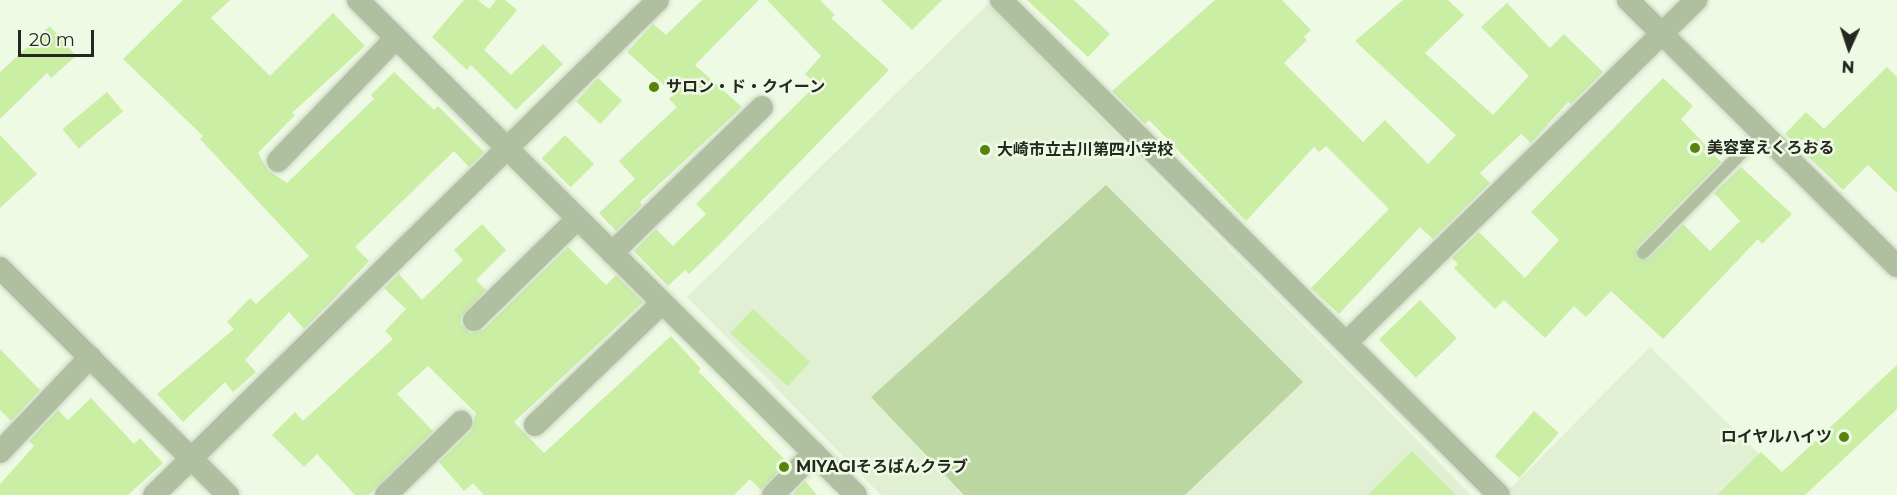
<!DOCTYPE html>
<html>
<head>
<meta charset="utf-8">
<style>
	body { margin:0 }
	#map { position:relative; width:1897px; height:495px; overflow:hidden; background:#effae5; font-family:Montserrat,"Noto Sans JP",sans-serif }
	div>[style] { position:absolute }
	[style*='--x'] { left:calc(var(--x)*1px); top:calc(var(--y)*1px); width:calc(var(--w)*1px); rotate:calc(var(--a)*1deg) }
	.built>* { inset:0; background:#e1efd3 }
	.green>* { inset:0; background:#bbd6a1 }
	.building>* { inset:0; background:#c9eea4; transform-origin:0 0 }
	.roads { filter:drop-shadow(0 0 2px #cad4c2) drop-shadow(0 0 2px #cad4c2) }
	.service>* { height:12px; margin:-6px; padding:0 6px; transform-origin:6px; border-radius:6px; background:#afbfa0 }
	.minor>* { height:22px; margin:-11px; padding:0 11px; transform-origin:11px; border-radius:11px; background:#afbfa0 }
	.dots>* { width:16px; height:16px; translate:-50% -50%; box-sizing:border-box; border:3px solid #effae5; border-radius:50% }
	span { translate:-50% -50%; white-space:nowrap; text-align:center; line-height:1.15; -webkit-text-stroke:5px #effae5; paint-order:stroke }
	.poi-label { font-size:16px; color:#242820; font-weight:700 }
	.left { translate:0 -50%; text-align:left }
	.right { translate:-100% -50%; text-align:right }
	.north { position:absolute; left:1819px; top:18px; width:60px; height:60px; -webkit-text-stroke:4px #effae5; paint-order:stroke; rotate:183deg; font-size:16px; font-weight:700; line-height:24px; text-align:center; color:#242820 }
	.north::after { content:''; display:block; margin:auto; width:21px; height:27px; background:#242820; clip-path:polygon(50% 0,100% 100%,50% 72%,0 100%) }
	.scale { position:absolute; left:18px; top:30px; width:76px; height:27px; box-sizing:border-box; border:3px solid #242820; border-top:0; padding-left:8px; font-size:18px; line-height:21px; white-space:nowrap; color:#242820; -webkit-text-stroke:4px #effae5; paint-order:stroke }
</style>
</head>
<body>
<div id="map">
	<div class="built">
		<i style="clip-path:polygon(988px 4px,1471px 495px,881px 495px,687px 297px)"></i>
		<i style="clip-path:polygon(1650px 347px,1801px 495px,1514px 495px,1509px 490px)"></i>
	</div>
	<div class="green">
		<i style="clip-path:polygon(1106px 185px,1303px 382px,1185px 495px,964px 495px,871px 397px)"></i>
	</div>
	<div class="building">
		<i style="clip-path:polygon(183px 0,230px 0,211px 18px,270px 76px,333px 13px,365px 46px,292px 113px,295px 115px,258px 153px,268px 170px,287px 183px,374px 99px,371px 95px,394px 72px,434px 110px,438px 106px,484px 152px,469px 167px,454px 151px,355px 247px,369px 261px,327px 306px,304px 329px,289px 312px,245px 360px,256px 372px,233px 392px,225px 382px,183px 422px,157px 394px,234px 329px,227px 322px,250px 298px,256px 304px,309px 256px,200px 139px,203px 136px,123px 59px)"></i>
		<i style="clip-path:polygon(464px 0,478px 0,489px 9px,496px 0,505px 0,517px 10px,484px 50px,511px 75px,543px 44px,563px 64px,516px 110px,471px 65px,467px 70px,432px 37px)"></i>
		<i style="clip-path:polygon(702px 0,759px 0,695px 65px,742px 107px,640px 202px,642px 205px,616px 231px,599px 213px,635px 179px,619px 161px,677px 107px,669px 99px,674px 94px,627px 52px,653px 24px,666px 35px)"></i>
		<i style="clip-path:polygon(767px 0,820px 0,835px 15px,831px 18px,889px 70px,719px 245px,689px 274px,685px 270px,668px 286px,634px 251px,656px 229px,673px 246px,706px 214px,696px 204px,816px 85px,805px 74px,821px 56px)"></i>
		<i style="clip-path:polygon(881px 0,942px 0,912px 30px)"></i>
		<i style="clip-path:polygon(1027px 0,1074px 0,1110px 34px,1088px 57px)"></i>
		<i style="clip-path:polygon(1215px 0,1282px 0,1311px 30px,1304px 37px,1307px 40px,1284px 63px,1363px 142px,1385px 120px,1428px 164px,1456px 135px,1355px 41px,1403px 0,1448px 0,1464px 15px,1425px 53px,1493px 115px,1529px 76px,1481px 27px,1507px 3px,1550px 48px,1564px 34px,1603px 72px,1571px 104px,1568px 102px,1531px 143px,1521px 134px,1480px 173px,1490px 183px,1433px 239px,1420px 227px,1339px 314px,1311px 288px,1389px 209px,1326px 146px,1319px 152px,1314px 147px,1246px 221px,1149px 120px,1145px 124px,1112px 91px)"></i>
		<i style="clip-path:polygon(50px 26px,76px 56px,51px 78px,47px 73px,0 119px,0 72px)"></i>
		<i style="clip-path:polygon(1887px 67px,1897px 77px,1897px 193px,1868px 165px,1843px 190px,1785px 134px,1806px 112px,1824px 129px)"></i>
		<i style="left:598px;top:78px;width:33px;height:32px;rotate:43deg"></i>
		<i style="clip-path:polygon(1663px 78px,1693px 106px,1681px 119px,1721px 162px,1637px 247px,1637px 258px,1648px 259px,1683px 224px,1710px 251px,1740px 221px,1714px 193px,1741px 167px,1792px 214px,1762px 244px,1758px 239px,1663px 339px,1611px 291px,1586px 317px,1574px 306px,1545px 338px,1504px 300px,1495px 309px,1454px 268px,1458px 264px,1452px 258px,1479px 232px,1525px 278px,1559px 240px,1531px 212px)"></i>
		<i style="left:107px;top:92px;width:25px;height:58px;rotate:50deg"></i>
		<i style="clip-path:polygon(0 135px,37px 174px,0 208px)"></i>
		<i style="left:565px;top:135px;width:41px;height:33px;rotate:45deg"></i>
		<i style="clip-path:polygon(482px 224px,506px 250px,476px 280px,486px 290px,461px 317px,461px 324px,470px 333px,483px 330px,568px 247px,606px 285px,616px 275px,643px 302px,514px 422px,544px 453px,671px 336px,701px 369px,698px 371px,787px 462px,761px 490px,750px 479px,734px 495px,484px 495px,473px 483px,464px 491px,439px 462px,471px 431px,476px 413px,428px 366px,397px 394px,433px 431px,369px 495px,355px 495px,317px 454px,304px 467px,272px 435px,295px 412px,303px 421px,393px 339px,385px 331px,406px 309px,384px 288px,399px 274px,422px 300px,463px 260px,454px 250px)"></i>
		<i style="left:1420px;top:300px;width:53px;height:57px;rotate:46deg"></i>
		<i style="left:753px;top:309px;width:78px;height:33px;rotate:43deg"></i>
		<i style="clip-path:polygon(0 349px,40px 390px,11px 421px,0 410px)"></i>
		<i style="clip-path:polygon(1897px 365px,1897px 409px,1805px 495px,1717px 495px,1761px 452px,1782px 472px)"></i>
		<i style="clip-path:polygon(91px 398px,134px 444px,140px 438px,163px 463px,128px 495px,0 495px,0 484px,34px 446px,29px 441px,58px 410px,68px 420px)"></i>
		<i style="left:1534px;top:411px;width:33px;height:60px;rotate:41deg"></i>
		<i style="clip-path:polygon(1412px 451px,1456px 495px,1368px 495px)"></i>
		<i style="clip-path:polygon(805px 481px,817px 495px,792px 495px)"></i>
	</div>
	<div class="roads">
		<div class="service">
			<i style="--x:1643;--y:253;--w:170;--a:-45.5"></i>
		</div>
		<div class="minor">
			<i style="--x:358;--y:0;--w:702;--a:44.83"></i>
			<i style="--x:1001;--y:0;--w:702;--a:44.83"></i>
			<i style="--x:1628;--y:0;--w:378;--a:44.7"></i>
			<i style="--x:278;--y:161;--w:170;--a:-46.2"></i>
			<i style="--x:612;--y:253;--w:209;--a:-44.2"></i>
			<i style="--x:0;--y:268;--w:322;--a:44.9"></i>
			<i style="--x:474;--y:320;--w:144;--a:-44.4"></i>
			<i style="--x:1347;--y:342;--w:489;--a:-44.4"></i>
			<i style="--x:535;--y:425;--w:176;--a:-43.8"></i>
			<i style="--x:0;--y:452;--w:131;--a:-46.5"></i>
			<i style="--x:154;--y:495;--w:706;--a:-44.48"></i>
			<i style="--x:386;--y:495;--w:105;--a:-44.2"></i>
			<i style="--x:773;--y:495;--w:59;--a:-45.7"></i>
		</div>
	</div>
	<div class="dots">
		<i style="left:654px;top:87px;background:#57830d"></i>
		<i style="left:1695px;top:148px;background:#57830d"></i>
		<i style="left:985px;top:150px;background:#57830d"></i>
		<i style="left:1844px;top:437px;background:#57830d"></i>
		<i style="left:784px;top:467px;background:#57830d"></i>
	</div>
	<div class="poi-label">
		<span class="left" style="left:666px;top:87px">サロン・ド・クイーン</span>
		<span class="left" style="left:1707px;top:148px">美容室えくろおる</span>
		<span class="left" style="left:997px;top:150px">大崎市立古川第四小学校</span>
		<span class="right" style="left:1832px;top:437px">ロイヤルハイツ</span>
		<span class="left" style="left:796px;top:467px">MIYAGIそろばんクラブ</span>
	</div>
	<div class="north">N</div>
	<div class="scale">20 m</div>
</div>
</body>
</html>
